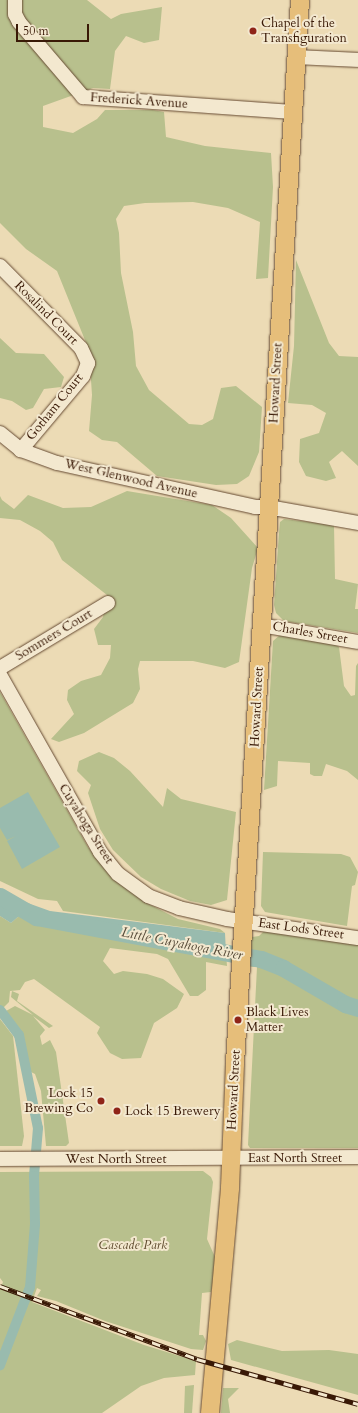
<!DOCTYPE html>
<html>
<head>
<meta charset="utf-8">
<style>
	body { margin:0 }
	#map { position:relative; width:358px; height:1413px; overflow:hidden; background:#ecdbb5; font-family:Cardo,serif }
	div>[style] { position:absolute }
	[style*='--x'] { left:calc(var(--x)*1px); top:calc(var(--y)*1px); width:calc(var(--w)*1px); rotate:calc(var(--a)*1deg) }
	.green>* { inset:0; background:#b8c08d }
	.water>* { inset:0; background:#99bbae }
	.canal>* { height:10px; margin:-5px; padding:0 5px; transform-origin:5px; border-radius:5px; background:#99bbae }
	.river>* { height:17px; margin:-8.5px; padding:0 8.5px; transform-origin:8.5px; border-radius:8.5px; background:#99bbae }
	.roads { filter:drop-shadow(0 0 1px #664a32) drop-shadow(0 0 1px #664a32) }
	.minor>* { height:14px; margin:-7px; padding:0 7px; transform-origin:7px; border-radius:7px; background:#f3e8cf }
	.major>* { height:18px; margin:-9px; padding:0 9px; transform-origin:9px; border-radius:9px; background:#e6be7a }
	.rail>* { height:4.5px; margin-top:-2.25px; transform-origin:0; background:repeating-linear-gradient(90deg,#f3e8cf 0 9px,#391906 0 18px); box-sizing:border-box; border-block:1px solid #391906 }
	.dots>* { width:11px; height:11px; translate:-50% -50%; box-sizing:border-box; border:2px solid #f3e8cf; border-radius:50% }
	span { translate:-50% -50%; white-space:nowrap; text-align:center; line-height:1.15; -webkit-text-stroke:4px #f3e8cf; paint-order:stroke }
	.poi-label { font-size:13px; color:#391906 }
	.left { translate:0 -50%; text-align:left }
	.right { translate:-100% -50%; text-align:right }
	.street-label { font-size:13px; color:#391906 }
	.park-label { font-size:13px; color:#5f4b2e; font-style:italic }
	.water-label { font-size:14px; color:#564a38; font-style:italic }
	.scale { position:absolute; left:16px; top:24px; width:73px; height:18px; box-sizing:border-box; border:2px solid #391906; border-top:0; padding-left:5px; font-size:12px; line-height:14px; white-space:nowrap; color:#391906; -webkit-text-stroke:3px #f3e8cf; paint-order:stroke }
</style>
</head>
<body>
<div id="map">
	<div class="green">
		<i style="clip-path:polygon(0 0,87px 0,111px 19px,121px 14px,162px 7px,159px 40px,144px 43px,126px 36px,115px 51px,110px 89px,93px 88px,43px 106px,43px 127px,73px 133px,97px 119px,105px 110px,153px 110px,164px 112px,166px 137px,205px 146px,271px 153px,273px 187px,268px 278px,256px 279px,260px 222px,228px 208px,193px 202px,145px 203px,124px 206px,116px 219px,119px 233px,121px 273px,133px 332px,136px 366px,149px 390px,189px 424px,202px 425px,213px 419px,221px 388px,236px 386px,262px 407px,259px 452px,249px 476px,237px 484px,216px 485px,157px 476px,117px 442px,102px 440px,89px 431px,92px 395px,89px 350px,57px 271px,26px 249px,0 223px)"></i>
		<i style="clip-path:polygon(296px 260px,329px 343px,339px 356px,358px 357px,358px 466px,342px 451px,329px 462px,336px 478px,326px 481px,306px 476px,299px 462px,300px 439px,319px 433px,326px 413px,312px 405px,288px 403px,294px 346px)"></i>
		<i style="clip-path:polygon(0 338px,16px 353px,44px 354px,64px 377px,61px 387px,44px 389px,33px 408px,26px 410px,12px 401px,0 398px)"></i>
		<i style="clip-path:polygon(127px 491px,212px 505px,231px 518px,258px 548px,252px 568px,239px 662px,225px 668px,193px 661px,140px 661px,138px 669px,140px 689px,133px 703px,84px 733px,59px 742px,51px 739px,74px 714px,67px 700px,68px 690px,81px 681px,101px 675px,110px 658px,111px 645px,98px 645px,94px 629px,103px 617px,107px 595px,62px 560px,53px 542px,40px 531px,20px 520px,0 518px,0 496px,2px 500px,14px 509px,28px 495px,63px 508px,91px 507px)"></i>
		<i style="clip-path:polygon(284px 519px,334px 525px,335px 579px,358px 584px,355px 609px,358px 609px,358px 633px,284px 621px,276px 613px,274px 605px,279px 533px,280px 522px)"></i>
		<i style="clip-path:polygon(280px 635px,327px 640px,339px 647px,344px 686px,351px 696px,355px 695px,356px 666px,358px 663px,358px 780px,347px 771px,326px 764px,322px 776px,314px 776px,310px 774px,310px 763px,278px 761px,277px 786px,264px 790px,273px 641px)"></i>
		<i style="clip-path:polygon(0 692px,88px 847px,110px 875px,145px 902px,178px 919px,220px 929px,225px 933px,63px 911px,57px 901px,38px 899px,0 881px)"></i>
		<i style="clip-path:polygon(99px 752px,114px 758px,130px 771px,163px 807px,167px 788px,181px 799px,236px 812px,227px 900px,211px 905px,190px 901px,161px 889px,141px 877px,113px 850px,100px 829px,88px 793px,91px 785px,77px 771px,79px 761px)"></i>
		<i style="clip-path:polygon(263px 852px,341px 854px,350px 857px,358px 872px,355px 885px,352px 886px,347px 926px,265px 912px,261px 906px)"></i>
		<i style="clip-path:polygon(0 916px,11px 923px,19px 916px,36px 917px,226px 953px,227px 966px,206px 962px,206px 990px,198px 996px,190px 996px,168px 959px,157px 954px,110px 948px,103px 961px,114px 974px,123px 971px,147px 974px,163px 979px,184px 994px,177px 1008px,154px 1023px,141px 1058px,122px 1059px,110px 1053px,97px 1033px,100px 1027px,34px 979px,25px 982px,20px 990px,10px 991px,9px 1002px,0 1011px)"></i>
		<i style="clip-path:polygon(266px 929px,358px 941px,358px 1148px,250px 1148px,248px 1145px,257px 967px,241px 966px,243px 938px,259px 936px)"></i>
		<i style="clip-path:polygon(12px 991px,19px 994px,17px 1001px,53px 1026px,49px 1028px,33px 1016px,45px 1030px,40px 1036px,42px 1045px,50px 1040px,56px 1052px,69px 1143px,66px 1146px,46px 1146px,41px 1091px,35px 1074px,23px 1068px,19px 1055px,20px 1046px,5px 1020px,6px 1011px,15px 1006px,33px 1015px,11px 997px)"></i>
		<i style="clip-path:polygon(0 1019px,13px 1036px,24px 1136px,22px 1146px,0 1146px)"></i>
		<i style="clip-path:polygon(203px 1171px,211px 1177px,213px 1182px,207px 1239px,215px 1257px,214px 1280px,211px 1292px,202px 1293px,199px 1335px,203px 1335px,206px 1341px,203px 1350px,191px 1349px,105px 1321px,56px 1301px,37px 1296px,41px 1290px,37px 1288px,32px 1302px,144px 1345px,196px 1361px,195px 1375px,164px 1378px,141px 1386px,102px 1413px,0 1413px,0 1289px,3px 1282px,0 1278px,0 1172px)"></i>
		<i style="clip-path:polygon(237px 1340px,282px 1351px,329px 1350px,358px 1354px,358px 1395px,231px 1360px,228px 1344px)"></i>
		<i style="clip-path:polygon(194px 1385px,192px 1413px,184px 1413px,185px 1386px)"></i>
		<i style="clip-path:polygon(223px 1388px,239px 1388px,228px 1399px,230px 1413px,221px 1413px)"></i>
	</div>
	<div class="water">
		<i style="clip-path:polygon(28px 792px,60px 847px,22px 869px,7px 841px,16px 836px,7px 840px,0 828px,0 808px)"></i>
		<i style="clip-path:polygon(0 893px,50px 911px,225px 933px,226px 953px,36px 917px,19px 916px,11px 923px,0 916px)"></i>
	</div>
	<div class="canal">
		<i style="--x:0;--y:1010;--w:31;--a:53"></i>
		<i style="--x:19;--y:1035;--w:95;--a:78.5"></i>
		<i style="--x:38;--y:1128;--w:48;--a:94.8"></i>
		<i style="--x:34;--y:1176;--w:48;--a:88.8"></i>
		<i style="--x:35;--y:1224;--w:63;--a:94.5"></i>
		<i style="--x:30;--y:1287;--w:84;--a:111"></i>
	</div>
	<div class="river">
		<i style="--x:0;--y:896;--w:42;--a:30.3"></i>
		<i style="--x:36;--y:917;--w:229;--a:10.6"></i>
		<i style="--x:261;--y:959;--w:24;--a:22"></i>
		<i style="--x:283;--y:968;--w:72;--a:30.1"></i>
		<i style="--x:345;--y:1004;--w:14;--a:17"></i>
	</div>
	<div class="roads">
		<div class="minor">
			<i style="--x:15;--y:0;--w:14;--a:90"></i>
			<i style="--x:15;--y:14;--w:9;--a:63"></i>
			<i style="--x:19;--y:22;--w:99;--a:49.5"></i>
			<i style="--x:83;--y:97;--w:210;--a:4.1"></i>
			<i style="--x:297;--y:57;--w:61;--a:2.8"></i>
			<i style="--x:0;--y:266;--w:115;--a:45.4"></i>
			<i style="--x:81;--y:348;--w:17;--a:65"></i>
			<i style="--x:88;--y:363;--w:14;--a:111"></i>
			<i style="--x:83;--y:376;--w:97;--a:130"></i>
			<i style="--x:0;--y:433;--w:27;--a:39"></i>
			<i style="--x:21;--y:450;--w:38;--a:20"></i>
			<i style="--x:57;--y:463;--w:203;--a:12.5"></i>
			<i style="--x:255;--y:507;--w:13;--a:0"></i>
			<i style="--x:268;--y:507;--w:91;--a:10.1"></i>
			<i style="--x:261;--y:625;--w:98;--a:9.9"></i>
			<i style="--x:0;--y:668;--w:126;--a:-31"></i>
			<i style="--x:0;--y:675;--w:203;--a:60.5"></i>
			<i style="--x:100;--y:852;--w:28;--a:51"></i>
			<i style="--x:118;--y:874;--w:37;--a:36"></i>
			<i style="--x:148;--y:896;--w:33;--a:21"></i>
			<i style="--x:179;--y:908;--w:49;--a:12.9"></i>
			<i style="--x:227;--y:919;--w:132;--a:8.3"></i>
			<i style="--x:0;--y:1159;--w:358;--a:-0.3"></i>
		</div>
		<div class="major">
			<i style="--x:210;--y:1413;--w:226;--a:-84.9"></i>
			<i style="--x:230;--y:1188;--w:125;--a:-87.7"></i>
			<i style="--x:235;--y:1063;--w:1065;--a:-86.5"></i>
		</div>
	</div>
	<div class="rail">
		<i style="--x:0;--y:1286;--w:210;--a:20.3"></i>
		<i style="--x:197;--y:1359;--w:167;--a:15.6"></i>
	</div>
	<div class="dots">
		<i style="left:253px;top:31px;background:#8f2418"></i>
		<i style="left:238px;top:1020px;background:#8f2418"></i>
		<i style="left:101px;top:1101px;background:#8f2418"></i>
		<i style="left:117px;top:1111px;background:#8f2418"></i>
	</div>
	<div class="poi-label">
		<span class="left" style="left:261px;top:31px">Chapel of the<br>Transfiguration</span>
		<span class="left" style="left:246px;top:1020px">Black Lives<br>Matter</span>
		<span class="right" style="left:93px;top:1101px">Lock 15<br>Brewing Co</span>
		<span class="left" style="left:125px;top:1111px">Lock 15 Brewery</span>
	</div>
	<div class="street-label">
		<span style="left:139px;top:101px;rotate:4deg">Frederick Avenue</span>
		<span style="left:46px;top:313px;rotate:45deg">Rosalind Court</span>
		<span style="left:276px;top:383px;rotate:-87deg">Howard Street</span>
		<span style="left:55px;top:407px;rotate:-51deg">Gotham Court</span>
		<span style="left:131px;top:479px;rotate:13deg">West Glenwood Avenue</span>
		<span style="left:310px;top:633px;rotate:10deg">Charles Street</span>
		<span style="left:54px;top:635px;rotate:-31deg">Sommers Court</span>
		<span style="left:257px;top:707px;rotate:-87deg">Howard Street</span>
		<span style="left:86px;top:824px;rotate:58deg">Cuyahoga Street</span>
		<span style="left:301px;top:929px;rotate:8deg">East Lods Street</span>
		<span style="left:234px;top:1090px;rotate:-87deg">Howard Street</span>
		<span style="left:295px;top:1158px">East North Street</span>
		<span style="left:116px;top:1159px">West North Street</span>
	</div>
	<div class="park-label">
		<span style="left:133px;top:1245px">Cascade Park</span>
	</div>
	<div class="water-label">
		<span style="left:182px;top:944px;rotate:11deg">Little Cuyahoga River</span>
	</div>
	<div class="scale">50 m</div>
</div>
</body>
</html>
